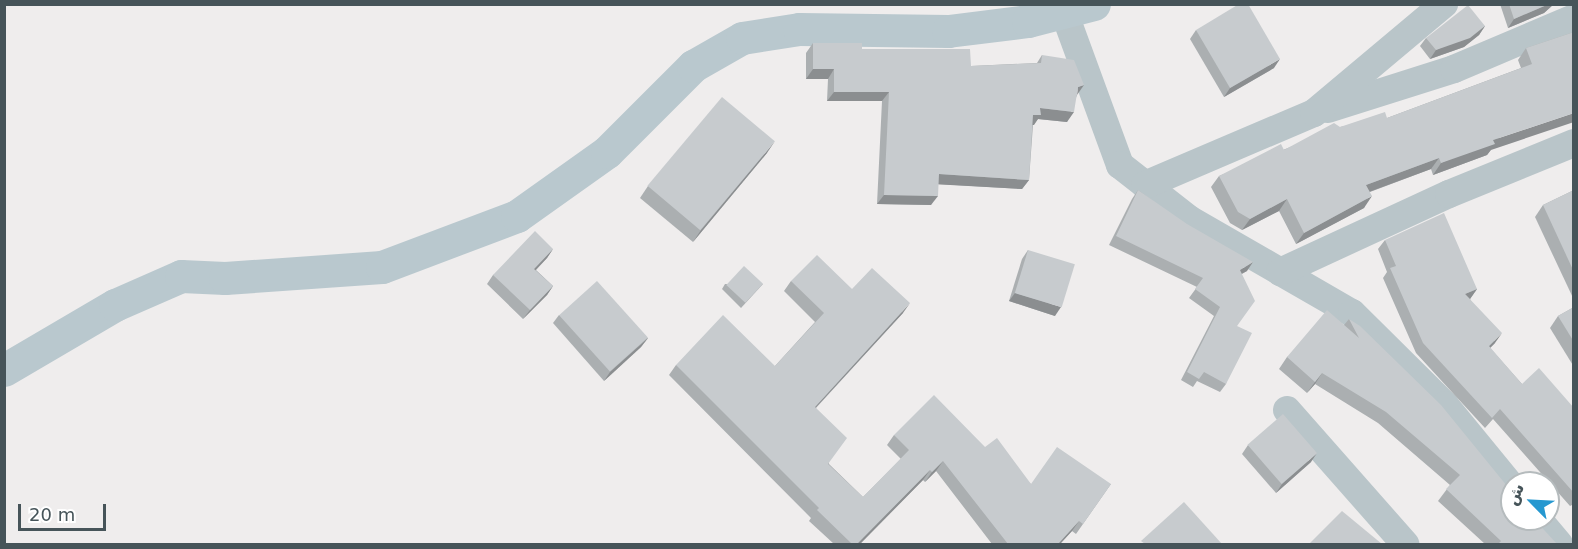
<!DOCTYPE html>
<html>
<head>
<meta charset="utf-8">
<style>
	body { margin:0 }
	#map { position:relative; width:1578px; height:549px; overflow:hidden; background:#efeded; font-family:"DejaVu Sans","Noto Naskh Arabic",sans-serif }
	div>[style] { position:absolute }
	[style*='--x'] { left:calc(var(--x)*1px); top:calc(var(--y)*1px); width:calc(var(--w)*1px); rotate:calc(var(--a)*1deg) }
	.street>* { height:28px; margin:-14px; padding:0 14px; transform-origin:14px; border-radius:14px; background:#b9c5c9 }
	.secondary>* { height:33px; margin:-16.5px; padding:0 16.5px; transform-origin:16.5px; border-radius:16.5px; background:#b9c8ce }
	.wall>* { inset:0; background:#abafb1 }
	.shaded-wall>* { inset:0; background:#8b8e90 }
	.building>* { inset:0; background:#c7cbce; transform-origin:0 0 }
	span { translate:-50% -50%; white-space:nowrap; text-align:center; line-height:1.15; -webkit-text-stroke:6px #fff; paint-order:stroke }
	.frame { position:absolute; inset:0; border:6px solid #465459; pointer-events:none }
	.north { position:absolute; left:1500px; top:471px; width:60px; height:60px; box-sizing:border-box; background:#fff; border:2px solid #b5bbbd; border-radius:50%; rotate:294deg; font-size:16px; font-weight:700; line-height:24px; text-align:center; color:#465459 }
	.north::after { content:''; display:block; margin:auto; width:21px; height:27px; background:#2698d0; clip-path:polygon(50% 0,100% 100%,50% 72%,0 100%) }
	.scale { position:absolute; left:18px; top:504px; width:88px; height:27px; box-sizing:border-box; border:3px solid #465459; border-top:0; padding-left:8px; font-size:18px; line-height:21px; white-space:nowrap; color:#465459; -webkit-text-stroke:4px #fff; paint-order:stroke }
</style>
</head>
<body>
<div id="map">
	<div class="street">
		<i style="--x:1064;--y:12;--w:163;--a:69.9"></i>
		<i style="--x:1120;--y:165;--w:88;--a:38"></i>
		<i style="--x:1189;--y:219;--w:188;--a:30"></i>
		<i style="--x:1352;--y:313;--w:131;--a:44.7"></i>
		<i style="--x:1445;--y:405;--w:106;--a:50.7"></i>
		<i style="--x:1328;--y:109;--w:132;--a:-17.6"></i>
		<i style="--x:1454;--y:69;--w:130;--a:-23"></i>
		<i style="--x:1145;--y:185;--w:184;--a:-23.1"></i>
		<i style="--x:1314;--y:113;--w:170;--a:-40"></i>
		<i style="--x:1280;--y:272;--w:186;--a:-24.8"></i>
		<i style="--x:1449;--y:194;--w:135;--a:-22.2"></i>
		<i style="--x:1287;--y:410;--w:179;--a:48.6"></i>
		<i style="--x:1538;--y:519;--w:33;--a:50"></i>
	</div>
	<div class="secondary">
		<i style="--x:4;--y:370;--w:129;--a:-30.4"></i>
		<i style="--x:115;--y:305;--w:72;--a:-23.7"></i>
		<i style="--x:181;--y:276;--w:44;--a:2.6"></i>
		<i style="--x:225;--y:278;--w:157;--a:-4"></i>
		<i style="--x:382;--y:267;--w:144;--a:-20.7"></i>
		<i style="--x:517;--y:216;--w:110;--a:-35.4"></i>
		<i style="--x:607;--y:152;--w:122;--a:-45"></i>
		<i style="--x:693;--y:66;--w:56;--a:-29.7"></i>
		<i style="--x:742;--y:38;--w:58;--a:-9"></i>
		<i style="--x:799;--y:29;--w:149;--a:0.8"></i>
		<i style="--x:948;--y:31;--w:81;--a:-7.1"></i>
		<i style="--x:1028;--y:21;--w:68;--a:-14.4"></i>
	</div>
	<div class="wall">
		<i style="clip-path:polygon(1500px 4px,1554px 4px,1544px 13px,1508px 28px)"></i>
		<i style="clip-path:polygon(1485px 26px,1479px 35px,1464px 47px,1430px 59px,1420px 46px,1426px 38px)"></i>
		<i style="clip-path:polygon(1196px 30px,1274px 68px,1224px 97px,1190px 39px)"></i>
		<i style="clip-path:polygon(1574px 32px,1487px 155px,1433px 175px,1431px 169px,1370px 192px,1364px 208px,1296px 244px,1279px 211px,1242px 230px,1230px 223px,1211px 187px,1219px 176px,1340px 127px,1387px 118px,1521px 68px,1518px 60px,1526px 48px)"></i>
		<i style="clip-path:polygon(813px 43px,862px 49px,971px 66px,1037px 63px,1042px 55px,1077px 95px,1067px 122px,1038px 119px,1033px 125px,1029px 180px,1022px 189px,938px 184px,931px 205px,877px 204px,882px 101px,827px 101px,828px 79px,806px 79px,806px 53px)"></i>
		<i style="clip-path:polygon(767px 153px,693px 242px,640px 198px,648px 186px)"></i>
		<i style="clip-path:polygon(1138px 190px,1247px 271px,1242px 274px,1237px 326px,1226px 384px,1220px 392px,1197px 381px,1193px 387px,1181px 380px,1214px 316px,1189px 298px,1197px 287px,1109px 245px,1132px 199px)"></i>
		<i style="clip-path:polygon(1574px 190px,1574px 300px,1535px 217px,1543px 205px)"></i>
		<i style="clip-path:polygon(1385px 240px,1477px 289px,1470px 299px,1495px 343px,1490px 348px,1522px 384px,1574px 408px,1574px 504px,1570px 506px,1493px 419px,1485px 428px,1416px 353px,1383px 278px,1387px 272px,1378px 249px)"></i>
		<i style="clip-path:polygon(553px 249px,547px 258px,536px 270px,553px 286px,547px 295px,523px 319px,487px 284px,493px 275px)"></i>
		<i style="clip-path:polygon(1028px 250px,1055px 316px,1009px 301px,1022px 259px)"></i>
		<i style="clip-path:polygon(791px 281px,852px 289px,903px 313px,816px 408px,829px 464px,863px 497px,901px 459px,887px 445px,894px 435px,985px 447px,1031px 484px,1111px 484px,1076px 534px,1072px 531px,1060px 544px,992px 544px,936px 471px,925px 482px,923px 480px,860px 544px,834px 544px,809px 521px,811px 518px,669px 375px,676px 365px,775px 366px,815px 322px,784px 291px)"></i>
		<i style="clip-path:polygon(725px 284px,763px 284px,741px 308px,722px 289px)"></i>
		<i style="clip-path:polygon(1574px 307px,1574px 367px,1550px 328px,1558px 316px)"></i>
		<i style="clip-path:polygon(559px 315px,648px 338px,641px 347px,604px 381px,553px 323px)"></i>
		<i style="clip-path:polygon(1349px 319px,1512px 519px,1557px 544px,1485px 544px,1438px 501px,1450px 485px,1378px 423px,1315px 384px,1307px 393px,1279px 369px,1287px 357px,1344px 325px)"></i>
		<i style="clip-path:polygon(1248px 445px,1311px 462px,1276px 493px,1242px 454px)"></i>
	</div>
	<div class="shaded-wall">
		<i style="clip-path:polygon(1549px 4px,1554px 4px,1544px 13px,1508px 28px,1514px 19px)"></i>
		<i style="clip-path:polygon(1485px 26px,1479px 35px,1464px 47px,1430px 59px,1436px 50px)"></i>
		<i style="clip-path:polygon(1280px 59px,1274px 68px,1224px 97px,1230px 88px)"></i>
		<i style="clip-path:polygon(813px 69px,834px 69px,828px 79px,806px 79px)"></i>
		<i style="clip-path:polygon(1084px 85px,1077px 95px,1078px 87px)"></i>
		<i style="clip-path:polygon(834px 92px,889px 92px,882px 101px,827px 101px)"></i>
		<i style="clip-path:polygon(1040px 108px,1074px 112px,1067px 122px,1038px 119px,1034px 125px,1027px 125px,1033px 115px)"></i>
		<i style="clip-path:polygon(1574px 113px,1574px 122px,1491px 150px,1487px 155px,1433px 175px,1441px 163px,1493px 140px)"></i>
		<i style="clip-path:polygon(775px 141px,767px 153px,693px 242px,701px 230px)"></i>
		<i style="clip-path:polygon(1439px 158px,1431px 169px,1358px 196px,1366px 185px)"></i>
		<i style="clip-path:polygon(939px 174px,1029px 180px,1022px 189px,932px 184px)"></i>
		<i style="clip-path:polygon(884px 195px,938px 196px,931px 205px,877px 204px)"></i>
		<i style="clip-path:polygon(1372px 196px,1364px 208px,1296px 244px,1304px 233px)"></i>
		<i style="clip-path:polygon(1287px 199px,1279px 211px,1242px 230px,1250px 219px)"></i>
		<i style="clip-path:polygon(553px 249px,547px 258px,528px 278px,534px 269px)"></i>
		<i style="clip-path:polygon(1253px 262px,1247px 271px,1233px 278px,1240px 270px)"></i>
		<i style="clip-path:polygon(553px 286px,547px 295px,523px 319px,530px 310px)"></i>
		<i style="clip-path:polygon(1477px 289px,1470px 299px,1465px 294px)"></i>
		<i style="clip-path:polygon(1015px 293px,1061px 307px,1055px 316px,1009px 301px)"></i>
		<i style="clip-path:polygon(910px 303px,903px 313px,807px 417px,815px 407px)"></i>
		<i style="clip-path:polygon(1502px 333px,1495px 343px,1482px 356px,1489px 346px)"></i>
		<i style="clip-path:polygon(648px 338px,641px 347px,604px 381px,610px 372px)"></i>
		<i style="clip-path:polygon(1322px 373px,1315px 384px,1307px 393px,1315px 382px)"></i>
		<i style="clip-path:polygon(1317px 453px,1311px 462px,1276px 493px,1282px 484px)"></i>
		<i style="clip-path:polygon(943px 461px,936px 471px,925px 482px,932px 472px)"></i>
		<i style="clip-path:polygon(930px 470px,923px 480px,860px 544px,857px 544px)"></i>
		<i style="clip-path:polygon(1079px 521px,1072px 531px,1060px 544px,1058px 544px)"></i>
	</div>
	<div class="building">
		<i style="clip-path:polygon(1239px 4px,1248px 4px,1280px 59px,1230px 88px,1196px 30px)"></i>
		<i style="clip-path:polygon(1509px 4px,1549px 4px,1514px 19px)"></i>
		<i style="clip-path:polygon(1468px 5px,1485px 26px,1470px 38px,1436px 50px,1426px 38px)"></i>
		<i style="clip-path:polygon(1574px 32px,1574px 113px,1493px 140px,1495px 144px,1441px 163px,1439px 158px,1366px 185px,1372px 196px,1304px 233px,1287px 199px,1250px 219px,1238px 212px,1219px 176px,1281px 144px,1284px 150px,1334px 123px,1340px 127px,1385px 112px,1387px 118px,1532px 64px,1526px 48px)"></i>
		<i style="clip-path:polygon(813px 43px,862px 43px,862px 49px,970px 49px,971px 66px,1041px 63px,1042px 55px,1074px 60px,1084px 85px,1078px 87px,1074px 112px,1040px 108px,1041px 115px,1033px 115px,1029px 180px,939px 174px,938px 196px,884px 195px,889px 92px,834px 92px,834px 69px,813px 69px)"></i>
		<i style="left:722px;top:97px;width:69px;height:116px;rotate:40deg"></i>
		<i style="clip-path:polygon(1138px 190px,1187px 224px,1253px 262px,1240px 270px,1255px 301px,1237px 326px,1252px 333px,1226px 384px,1204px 372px,1199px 379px,1187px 372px,1220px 307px,1195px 289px,1203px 278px,1116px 236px)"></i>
		<i style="clip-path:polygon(1574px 190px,1574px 272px,1543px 205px)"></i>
		<i style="clip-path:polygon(1444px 213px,1477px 289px,1465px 294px,1502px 333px,1489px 346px,1522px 384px,1539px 368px,1574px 408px,1574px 493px,1500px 409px,1492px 418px,1423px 343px,1390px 268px,1396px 266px,1385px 240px)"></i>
		<i style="clip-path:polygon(535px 231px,553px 249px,534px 269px,553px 286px,530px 310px,493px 275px)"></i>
		<i style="left:1028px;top:250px;width:49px;height:45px;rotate:17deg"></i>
		<i style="clip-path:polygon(817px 255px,852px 289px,872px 268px,910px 303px,815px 407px,847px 438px,828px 464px,863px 497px,909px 450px,894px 435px,934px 395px,985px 447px,997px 438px,1031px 484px,1057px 447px,1111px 484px,1083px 524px,1079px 521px,1058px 544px,1008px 544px,943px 461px,932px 472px,930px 470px,857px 544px,852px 544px,817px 510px,819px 508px,676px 365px,723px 315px,775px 366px,824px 313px,791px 281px)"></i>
		<i style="left:744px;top:266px;width:26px;height:26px;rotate:43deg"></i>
		<i style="left:597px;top:281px;width:76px;height:51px;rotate:48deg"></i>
		<i style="clip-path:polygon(1574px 307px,1574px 342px,1558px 316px)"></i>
		<i style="clip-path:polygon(1327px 310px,1359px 338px,1349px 319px,1360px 326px,1441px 405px,1507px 486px,1512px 490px,1512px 519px,1534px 519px,1557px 544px,1498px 544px,1501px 541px,1446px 489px,1460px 475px,1386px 412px,1322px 373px,1315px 382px,1287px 357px)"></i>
		<i style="left:1283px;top:414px;width:52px;height:47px;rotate:49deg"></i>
		<i style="clip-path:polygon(1184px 502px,1222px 544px,1145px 544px,1141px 541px)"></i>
		<i style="clip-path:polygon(1342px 511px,1382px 544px,1309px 544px)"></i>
	</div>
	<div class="frame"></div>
	<div class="north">ش</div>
	<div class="scale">20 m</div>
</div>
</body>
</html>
